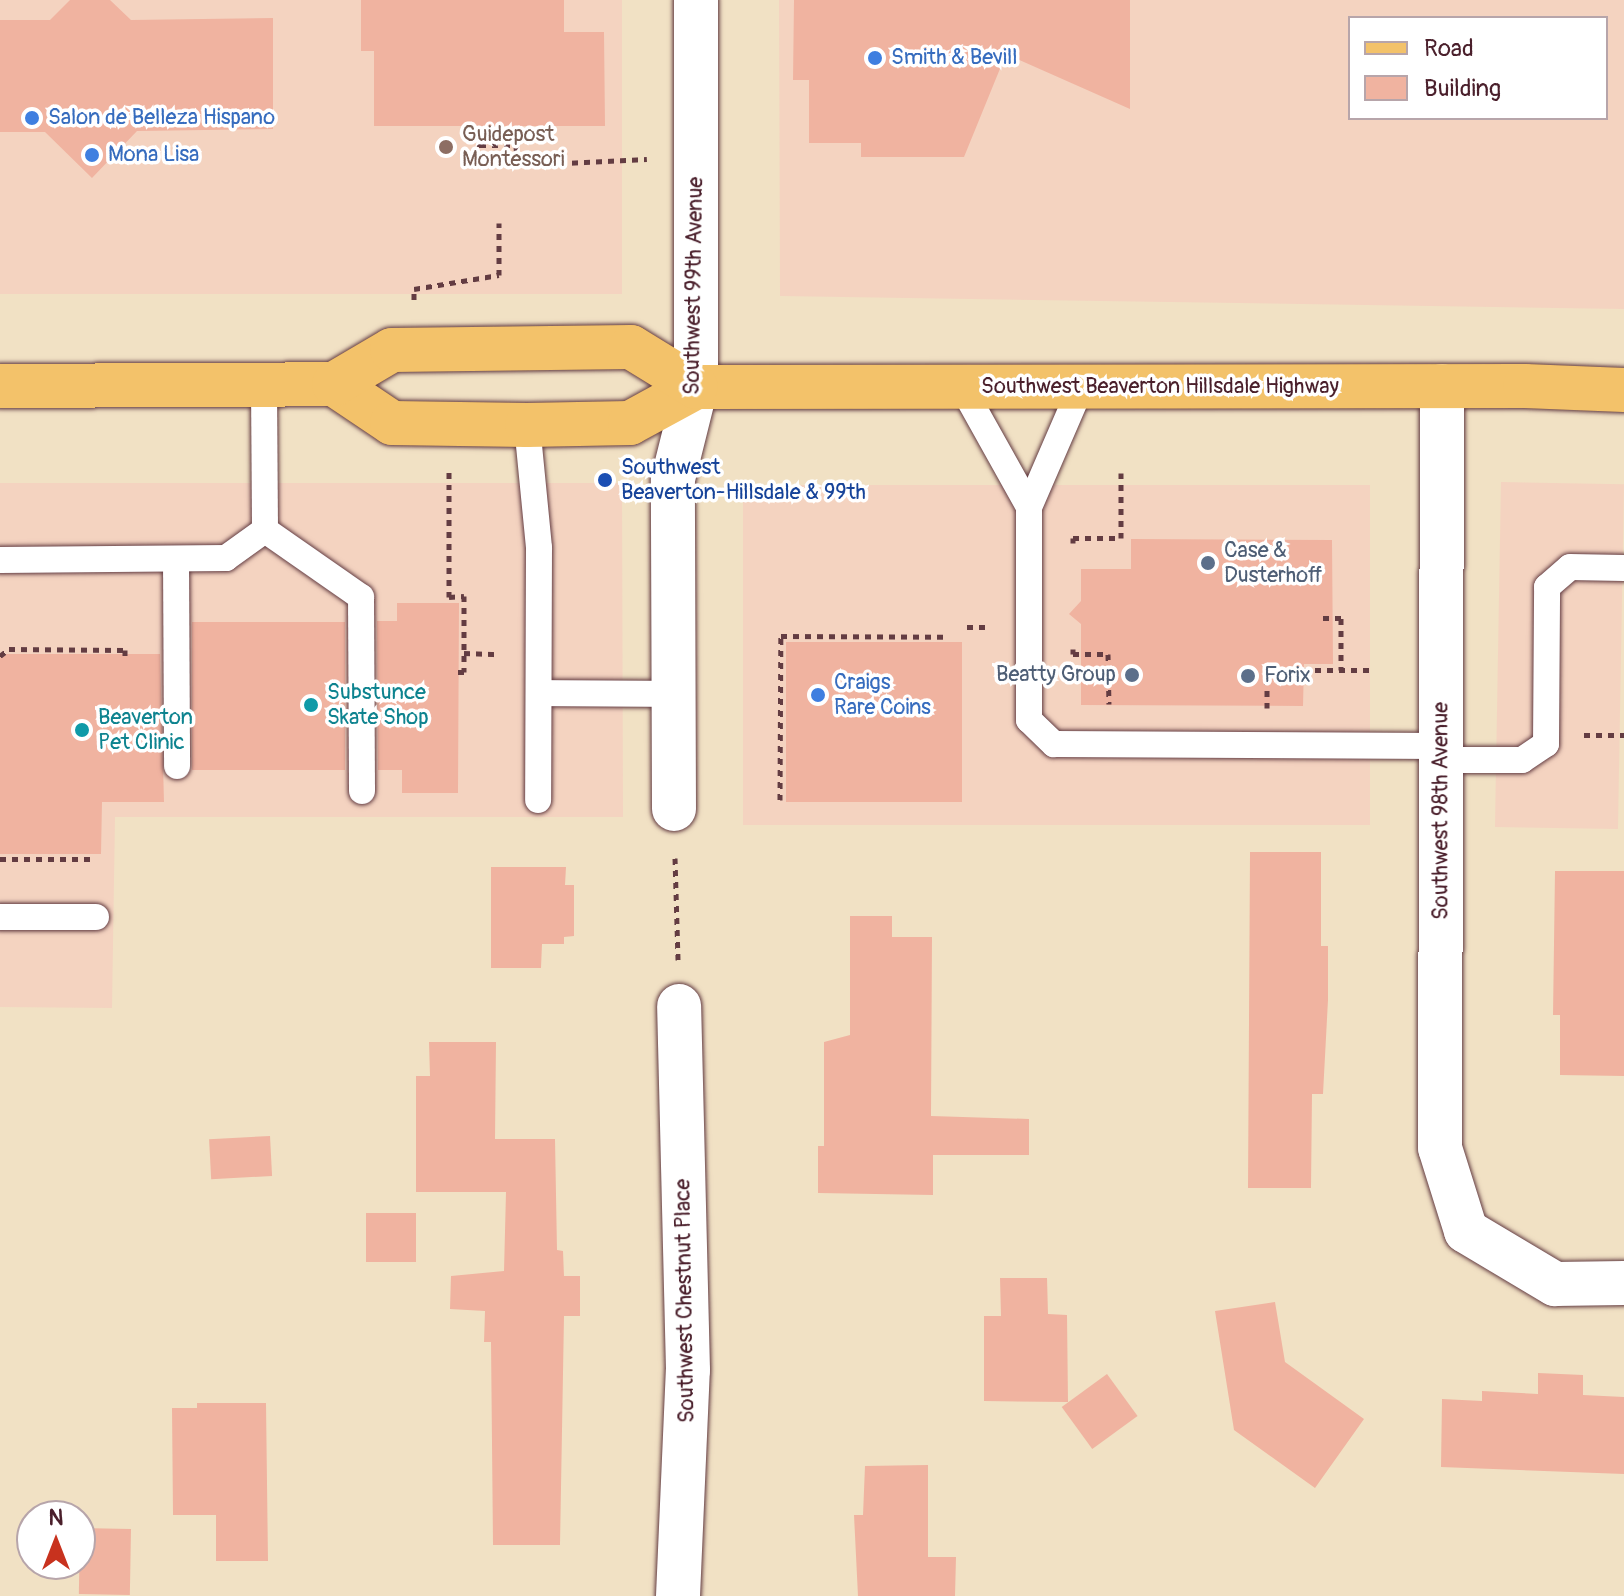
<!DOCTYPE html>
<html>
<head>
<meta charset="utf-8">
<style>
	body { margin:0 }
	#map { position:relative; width:1624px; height:1596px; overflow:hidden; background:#f1e1c4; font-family:Pangolin,sans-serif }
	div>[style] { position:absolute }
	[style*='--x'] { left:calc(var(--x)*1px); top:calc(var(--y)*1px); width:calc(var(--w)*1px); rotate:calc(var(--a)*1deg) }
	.built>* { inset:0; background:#f4d3c0; transform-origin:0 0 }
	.building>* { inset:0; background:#f0b3a0; transform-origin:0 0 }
	.path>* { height:5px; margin-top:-2.5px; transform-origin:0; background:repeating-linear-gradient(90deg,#633c42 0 6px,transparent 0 12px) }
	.roads { filter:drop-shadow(0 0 2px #633c42) drop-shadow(0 0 2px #633c42) }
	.lane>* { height:26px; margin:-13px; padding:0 13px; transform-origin:13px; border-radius:13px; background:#fff }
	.street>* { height:44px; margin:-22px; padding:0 22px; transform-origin:22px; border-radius:22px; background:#fff }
	.primary>* { height:44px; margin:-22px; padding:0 22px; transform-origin:22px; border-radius:22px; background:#f3c26a }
	.dots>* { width:22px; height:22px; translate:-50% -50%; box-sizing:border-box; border:4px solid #fff; border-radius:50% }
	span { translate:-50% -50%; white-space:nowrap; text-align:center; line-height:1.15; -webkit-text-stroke:7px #fff; paint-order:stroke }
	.shop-label { font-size:22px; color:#366cbe }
	.left { translate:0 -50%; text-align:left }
	.education-label { font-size:22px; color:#785e54 }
	.street-label { font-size:22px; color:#4a1f2b }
	.transit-label { font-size:22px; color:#164399 }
	.service-label { font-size:22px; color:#4e5e75 }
	.right { translate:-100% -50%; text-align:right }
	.culture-label { font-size:22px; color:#0d838f }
	.legend { position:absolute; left:1348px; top:16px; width:260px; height:104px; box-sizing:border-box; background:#fff; border:2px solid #b7a5aa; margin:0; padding:10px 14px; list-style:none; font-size:24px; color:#4a1f2b }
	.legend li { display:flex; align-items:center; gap:16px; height:40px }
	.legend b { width:40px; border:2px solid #b7a5aa }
	.north { position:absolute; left:16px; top:1500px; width:80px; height:80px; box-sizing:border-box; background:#fff; border:2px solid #b7a5aa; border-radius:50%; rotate:0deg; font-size:22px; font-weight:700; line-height:32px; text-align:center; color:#4a1f2b }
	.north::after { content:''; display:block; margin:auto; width:28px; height:36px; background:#c8321e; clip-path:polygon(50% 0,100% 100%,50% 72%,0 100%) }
</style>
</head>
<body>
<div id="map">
	<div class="built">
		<i style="left:0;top:0;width:622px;height:294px"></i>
		<i style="clip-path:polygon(evenodd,779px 0,1624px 0,1624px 309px,780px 296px,779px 0,1350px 18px,1606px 18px,1606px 118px,1350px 118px,1350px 18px)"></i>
		<i style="left:1501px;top:482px;width:123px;height:345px;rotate:1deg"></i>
		<i style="clip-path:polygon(0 483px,622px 483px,623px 817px,115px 817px,112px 1008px,0 1007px)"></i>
		<i style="left:1370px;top:485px;width:340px;height:627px;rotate:90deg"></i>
	</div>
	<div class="building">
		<i style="clip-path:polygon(70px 0,110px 0,131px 20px,273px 18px,273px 129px,137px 131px,92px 178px,45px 132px,0 132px,0 20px,50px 20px)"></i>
		<i style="clip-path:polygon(361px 0,564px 0,564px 32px,604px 32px,605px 126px,374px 126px,374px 51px,361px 51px)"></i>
		<i style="clip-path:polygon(794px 0,1130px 0,1130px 109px,1006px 54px,964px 157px,861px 157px,861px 143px,809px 143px,809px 80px,793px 80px)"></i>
		<i style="clip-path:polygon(1131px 539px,1332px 540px,1333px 664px,1304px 664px,1303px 706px,1081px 705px,1081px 624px,1069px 614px,1081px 601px,1081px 569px,1131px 569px)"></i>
		<i style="clip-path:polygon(397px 603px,459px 603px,458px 793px,402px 793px,402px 770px,378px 770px,377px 621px,397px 621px)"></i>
		<i style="left:345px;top:622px;width:148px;height:153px;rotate:90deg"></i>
		<i style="left:786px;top:642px;width:176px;height:160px"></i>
		<i style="clip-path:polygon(0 654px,160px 654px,164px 802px,102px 802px,101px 854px,0 854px)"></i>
		<i style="clip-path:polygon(1250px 852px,1321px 852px,1321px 946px,1328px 946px,1328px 1000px,1323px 1094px,1312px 1094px,1311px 1188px,1248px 1188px)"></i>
		<i style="clip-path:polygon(491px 867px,566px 867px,565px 885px,574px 885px,574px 936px,564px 937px,564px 944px,542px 944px,541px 968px,491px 968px)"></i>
		<i style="clip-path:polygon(1555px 871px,1624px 871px,1624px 1076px,1560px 1075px,1560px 1015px,1553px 1015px)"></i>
		<i style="clip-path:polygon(850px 916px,892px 916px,892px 937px,932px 937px,931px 1116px,1029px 1119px,1029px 1155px,933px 1155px,933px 1195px,818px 1193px,818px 1146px,824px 1146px,824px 1042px,850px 1035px)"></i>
		<i style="clip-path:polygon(429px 1042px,496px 1042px,495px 1139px,555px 1139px,557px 1250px,563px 1251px,564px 1276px,580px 1276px,580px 1316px,564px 1316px,560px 1545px,493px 1545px,491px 1342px,484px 1342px,485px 1311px,450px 1309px,451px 1276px,504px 1271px,506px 1192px,416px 1192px,416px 1076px,430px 1076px)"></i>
		<i style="left:270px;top:1136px;width:40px;height:61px;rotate:87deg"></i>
		<i style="left:366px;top:1213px;width:50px;height:49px"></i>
		<i style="clip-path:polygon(1000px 1278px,1047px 1278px,1048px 1314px,1067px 1315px,1068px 1402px,984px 1401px,984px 1316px,1001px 1316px)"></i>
		<i style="clip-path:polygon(1275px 1302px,1285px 1362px,1364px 1419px,1315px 1488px,1234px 1430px,1215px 1311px)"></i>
		<i style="clip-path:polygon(1538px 1373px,1583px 1375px,1583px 1395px,1624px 1397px,1624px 1474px,1441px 1467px,1442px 1399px,1482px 1401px,1482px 1391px,1538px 1394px)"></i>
		<i style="left:1107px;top:1374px;width:52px;height:56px;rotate:54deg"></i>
		<i style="clip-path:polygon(197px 1403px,266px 1403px,268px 1561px,216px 1561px,216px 1515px,173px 1515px,172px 1408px,197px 1408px)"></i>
		<i style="clip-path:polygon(928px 1465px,928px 1557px,956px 1557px,955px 1596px,858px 1596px,854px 1515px,863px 1515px,865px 1466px)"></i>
		<i style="left:80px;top:1528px;width:51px;height:66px;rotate:1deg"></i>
	</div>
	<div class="path">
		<i style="--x:480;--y:145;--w:36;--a:0"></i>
		<i style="--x:516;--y:145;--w:17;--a:87"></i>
		<i style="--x:517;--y:162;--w:8;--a:23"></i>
		<i style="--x:524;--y:165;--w:123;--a:-2.8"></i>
		<i style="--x:479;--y:159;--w:33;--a:-88"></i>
		<i style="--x:414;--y:300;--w:11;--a:-90"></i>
		<i style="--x:414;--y:289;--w:86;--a:-9.4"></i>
		<i style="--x:499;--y:275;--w:52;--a:-90"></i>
		<i style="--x:449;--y:472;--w:125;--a:90"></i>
		<i style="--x:449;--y:597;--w:15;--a:-4"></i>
		<i style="--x:464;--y:596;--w:76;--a:90"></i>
		<i style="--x:464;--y:672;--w:6;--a:180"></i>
		<i style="--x:1073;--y:543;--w:5;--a:-90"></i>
		<i style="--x:1073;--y:538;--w:48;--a:0"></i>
		<i style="--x:1121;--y:538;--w:65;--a:-90"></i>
		<i style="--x:1323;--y:618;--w:18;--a:0"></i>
		<i style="--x:1341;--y:618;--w:52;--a:90"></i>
		<i style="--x:967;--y:627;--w:23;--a:0"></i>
		<i style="--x:1073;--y:649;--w:5;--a:90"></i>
		<i style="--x:1073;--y:654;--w:35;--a:0"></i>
		<i style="--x:1108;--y:654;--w:50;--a:88.9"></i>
		<i style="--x:464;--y:653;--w:35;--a:2"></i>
		<i style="--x:0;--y:656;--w:11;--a:-38"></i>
		<i style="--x:9;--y:649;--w:116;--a:0.5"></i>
		<i style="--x:125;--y:650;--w:8;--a:90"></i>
		<i style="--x:1267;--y:708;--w:38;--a:-90"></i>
		<i style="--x:1267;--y:670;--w:108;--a:0"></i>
		<i style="--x:1584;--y:735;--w:40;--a:0"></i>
		<i style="--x:780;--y:800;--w:164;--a:-89.7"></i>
		<i style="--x:781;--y:636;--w:165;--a:0.3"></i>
		<i style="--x:675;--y:858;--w:102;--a:88.3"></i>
		<i style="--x:0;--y:859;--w:96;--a:0"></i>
	</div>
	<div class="roads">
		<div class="lane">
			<i style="--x:264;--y:385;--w:145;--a:89.6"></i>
			<i style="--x:962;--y:387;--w:137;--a:60.8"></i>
			<i style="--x:1081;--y:387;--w:131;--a:113.4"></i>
			<i style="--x:1029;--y:507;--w:213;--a:90"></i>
			<i style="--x:1029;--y:720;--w:35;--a:44"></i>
			<i style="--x:1054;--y:744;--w:387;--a:0.3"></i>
			<i style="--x:527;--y:425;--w:124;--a:84.4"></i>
			<i style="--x:539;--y:548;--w:252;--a:90.2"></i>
			<i style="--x:265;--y:530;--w:117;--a:34.9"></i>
			<i style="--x:361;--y:597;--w:194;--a:89.7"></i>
			<i style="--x:176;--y:559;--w:207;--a:89.7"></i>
			<i style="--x:0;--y:560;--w:226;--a:-0.5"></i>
			<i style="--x:226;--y:558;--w:48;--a:-35.7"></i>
			<i style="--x:539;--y:693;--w:135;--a:0.4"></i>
			<i style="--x:1441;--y:760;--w:81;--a:0"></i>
			<i style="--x:1522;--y:760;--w:29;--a:-34"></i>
			<i style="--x:1546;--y:744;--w:157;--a:-89.6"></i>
			<i style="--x:1547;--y:587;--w:30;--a:-41"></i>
			<i style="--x:1570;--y:567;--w:54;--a:1.1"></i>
			<i style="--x:0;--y:917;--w:96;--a:0"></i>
		</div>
		<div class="street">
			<i style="--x:1442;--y:386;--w:762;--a:90.15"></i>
			<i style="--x:1440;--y:1148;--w:87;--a:72.6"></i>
			<i style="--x:1466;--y:1231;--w:104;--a:30.8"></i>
			<i style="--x:1555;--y:1284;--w:69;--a:-0.8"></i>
			<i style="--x:674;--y:809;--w:330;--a:-90.2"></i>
			<i style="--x:673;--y:479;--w:95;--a:-76"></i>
			<i style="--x:696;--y:387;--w:387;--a:-90"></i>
			<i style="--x:678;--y:1596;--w:226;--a:-87.5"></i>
			<i style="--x:688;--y:1370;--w:364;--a:-91.4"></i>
		</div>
		<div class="primary">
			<i style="--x:334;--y:384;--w:70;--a:33.9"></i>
			<i style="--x:392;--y:423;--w:135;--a:0.8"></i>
			<i style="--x:527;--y:425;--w:103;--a:-1.1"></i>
			<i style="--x:630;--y:423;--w:75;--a:-28.6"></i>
			<i style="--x:696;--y:387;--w:829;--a:-0.07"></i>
			<i style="--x:1525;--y:386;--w:99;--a:2.3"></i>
			<i style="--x:0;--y:386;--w:334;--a:-0.3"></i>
			<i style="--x:334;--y:384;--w:67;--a:-30.4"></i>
			<i style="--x:392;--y:350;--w:239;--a:-0.7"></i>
			<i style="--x:631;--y:347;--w:76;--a:31.6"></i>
		</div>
	</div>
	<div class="dots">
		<i style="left:875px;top:58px;background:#3f7fe0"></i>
		<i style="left:32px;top:118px;background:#3f7fe0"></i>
		<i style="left:446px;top:147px;background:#8d6e63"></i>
		<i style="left:92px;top:155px;background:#3f7fe0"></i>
		<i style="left:605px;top:480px;background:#1a4fb4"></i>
		<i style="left:1208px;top:563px;background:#5c6f8a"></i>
		<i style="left:1132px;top:675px;background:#5c6f8a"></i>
		<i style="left:1248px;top:676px;background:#5c6f8a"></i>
		<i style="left:818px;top:695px;background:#3f7fe0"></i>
		<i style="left:311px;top:705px;background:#0f9aa8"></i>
		<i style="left:82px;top:730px;background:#0f9aa8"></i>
	</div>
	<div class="shop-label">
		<span class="left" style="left:891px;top:58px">Smith &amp; Bevill</span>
		<span class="left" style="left:48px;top:118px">Salon de Belleza Hispano</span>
		<span class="left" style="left:108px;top:155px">Mona Lisa</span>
		<span class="left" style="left:834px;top:695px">Craigs<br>Rare Coins</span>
	</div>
	<div class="education-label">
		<span class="left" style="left:462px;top:147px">Guidepost<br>Montessori</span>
	</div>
	<div class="street-label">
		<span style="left:694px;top:286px;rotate:-89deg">Southwest 99th Avenue</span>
		<span style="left:1160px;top:387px">Southwest Beaverton Hillsdale Highway</span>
		<span style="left:1441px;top:811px;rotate:-90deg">Southwest 98th Avenue</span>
		<span style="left:685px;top:1301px;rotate:-91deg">Southwest Chestnut Place</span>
	</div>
	<div class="transit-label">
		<span class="left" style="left:621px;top:480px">Southwest<br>Beaverton-Hillsdale &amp; 99th</span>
	</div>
	<div class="service-label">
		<span class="left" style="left:1224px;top:563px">Case &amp;<br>Dusterhoff</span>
		<span class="right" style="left:1116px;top:675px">Beatty Group</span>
		<span class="left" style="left:1264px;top:676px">Forix</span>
	</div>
	<div class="culture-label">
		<span class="left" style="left:327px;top:705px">Substunce<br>Skate Shop</span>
		<span class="left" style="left:98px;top:730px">Beaverton<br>Pet Clinic</span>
	</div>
	<ul class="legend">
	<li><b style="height:10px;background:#f3c26a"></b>Road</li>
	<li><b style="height:22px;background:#f0b3a0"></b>Building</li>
	</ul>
	<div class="north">N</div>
</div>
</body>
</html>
